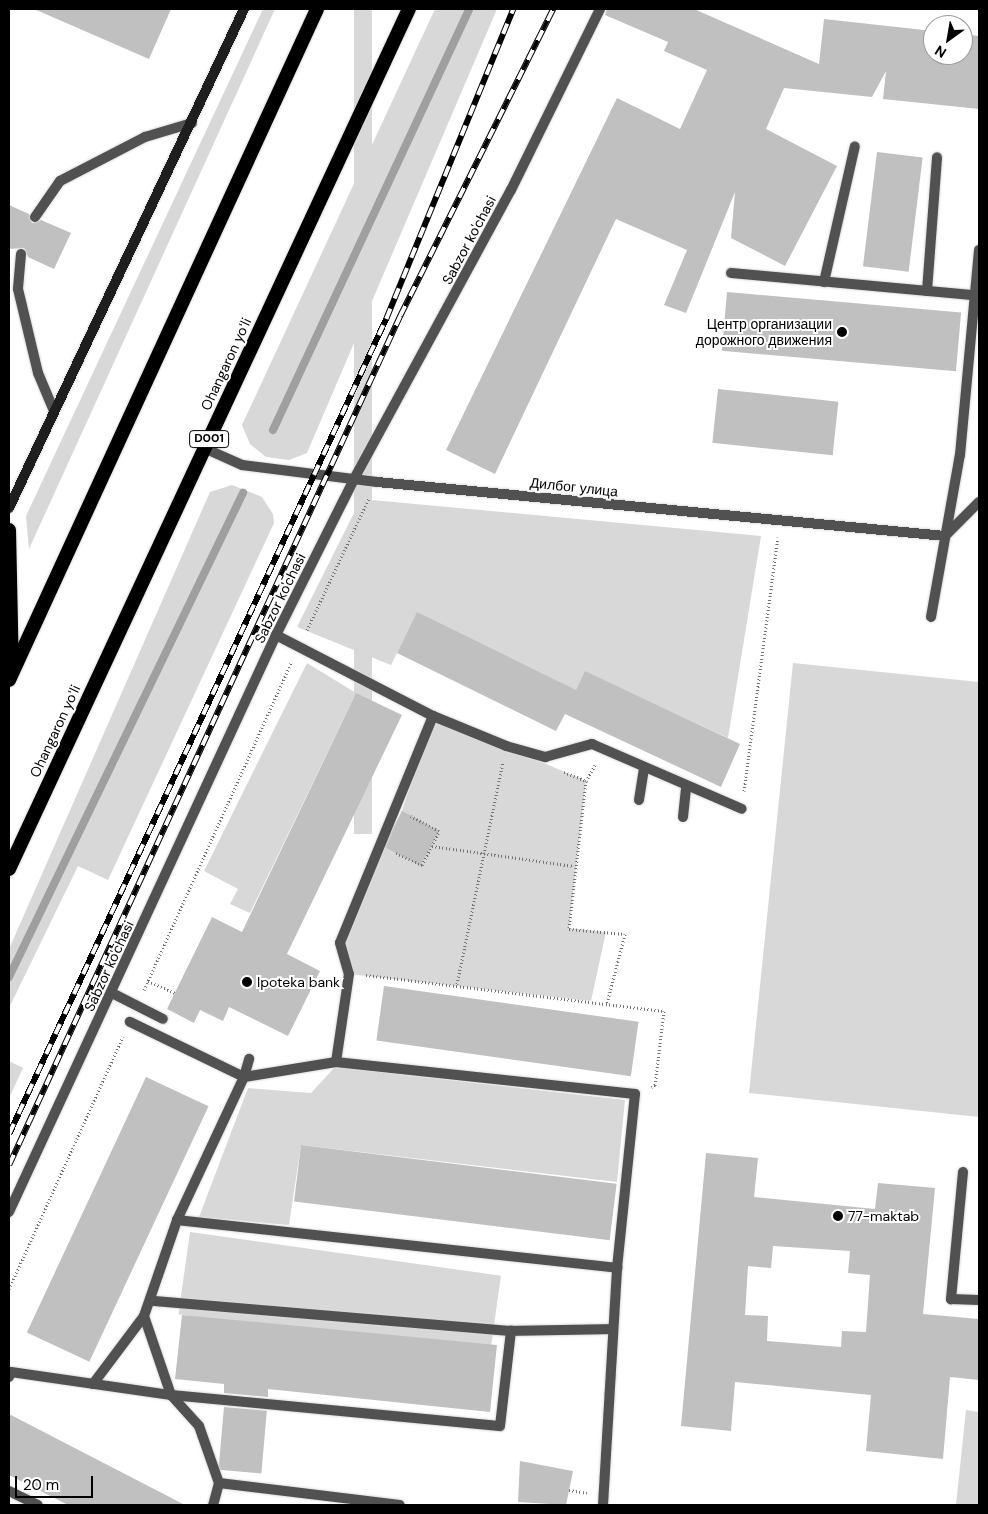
<!DOCTYPE html>
<html>
<head>
<meta charset="utf-8">
<style>
	body { margin:0 }
	#map { position:relative; width:988px; height:1514px; overflow:hidden; background:#fff; font-family:"DM Sans",sans-serif }
	div>[style] { position:absolute }
	[style*='--x'] { left:calc(var(--x)*1px); top:calc(var(--y)*1px); width:calc(var(--w)*1px); rotate:calc(var(--a)*1deg) }
	.green>* { inset:0; background:#d8d8d8; transform-origin:0 0 }
	.stream>* { height:8px; margin:-4px; padding:0 4px; transform-origin:4px; border-radius:4px; background:#9f9f9f }
	.building>* { inset:0; background:#c0c0c0; transform-origin:0 0 }
	.path>* { height:3px; margin-top:-1.5px; transform-origin:0; background:repeating-linear-gradient(90deg,#737373 0 1px,transparent 0 3.5px) }
	.roads { filter:drop-shadow(0 0 1px #dbdbdb) drop-shadow(0 0 1px #dbdbdb) }
	.service>* { height:10px; margin:-5px; padding:0 5px; transform-origin:5px; border-radius:5px; background:#515151 }
	.minor>* { height:10px; margin:-5px; padding:0 5px; transform-origin:5px; border-radius:5px; background:#515151 }
	.tertiary>* { height:10px; margin:-5px; padding:0 5px; transform-origin:5px; border-radius:5px; background:#515151 }
	.secondary>* { height:10px; margin:-5px; padding:0 5px; transform-origin:5px; border-radius:5px; background:#1e1e1e }
	.trunk>* { height:14px; margin:-7px; padding:0 7px; transform-origin:7px; border-radius:7px; background:#000 }
	.rail>* { height:5.5px; margin-top:-2.75px; transform-origin:0; background:repeating-linear-gradient(90deg,#fff 0 11px,#000 0 22px); box-sizing:border-box; border-block:1px solid #000 }
	.dots>* { width:14px; height:14px; translate:-50% -50%; box-sizing:border-box; border:2px solid #fff; border-radius:50% }
	span { translate:-50% -50%; white-space:nowrap; text-align:center; line-height:1.15; -webkit-text-stroke:4px #fff; paint-order:stroke }
	.shield-label span { padding:1px 4px; background:#fff; border:1px solid; border-radius:4px; -webkit-text-stroke-width:0 }
	.shield-label { font-size:12px; color:#000; font-weight:700 }
	.street-label { font-size:14px; color:#000 }
	.poi-label { font-size:14px; color:#000 }
	.right { translate:-100% -50%; text-align:right }
	.left { translate:0 -50%; text-align:left }
	.frame { position:absolute; inset:0; border:10px solid #000; pointer-events:none }
	.north { position:absolute; left:923px; top:15px; width:50px; height:50px; box-sizing:border-box; background:#fff; border:1px solid #999; border-radius:50%; rotate:212deg; font-size:14px; font-weight:700; line-height:20px; text-align:center; color:#000 }
	.north::after { content:''; display:block; margin:auto; width:18px; height:22px; background:#000; clip-path:polygon(50% 0,100% 100%,50% 72%,0 100%) }
	.scale { position:absolute; left:15px; top:1476px; width:78px; height:22px; box-sizing:border-box; border:2px solid #000; border-top:0; padding-left:6px; font-size:15px; line-height:18px; white-space:nowrap; color:#000; -webkit-text-stroke:4px #fff; paint-order:stroke }
</style>
</head>
<body>
<div id="map">
	<div class="green">
		<i style="clip-path:polygon(263px 9px,275px 9px,29px 549px,26px 516px)"></i>
		<i style="left:354px;top:9px;width:18px;height:825px"></i>
		<i style="clip-path:polygon(435px 9px,497px 9px,307px 453px,289px 460px,266px 457px,250px 444px,242px 425px)"></i>
		<i style="clip-path:polygon(232px 485px,262px 497px,273px 514px,274px 523px,108px 880px,78px 866px,9px 1008px,9px 949px,210px 492px)"></i>
		<i style="clip-path:polygon(361px 499px,761px 536px,728px 738px,586px 672px,576px 691px,417px 613px,391px 665px,297px 627px)"></i>
		<i style="clip-path:polygon(307px 663px,356px 693px,250px 913px,230px 904px,238px 889px,204px 871px)"></i>
		<i style="clip-path:polygon(793px 663px,979px 682px,979px 1117px,749px 1093px)"></i>
		<i style="clip-path:polygon(433px 716px,586px 781px,569px 928px,606px 932px,591px 1001px,349px 974px,340px 943px,402px 811px)"></i>
		<i style="clip-path:polygon(9px 1061px,23px 1068px,9px 1098px)"></i>
		<i style="clip-path:polygon(335px 1067px,625px 1100px,617px 1182px,301px 1145px,289px 1225px,199px 1217px,248px 1088px,311px 1093px)"></i>
		<i style="left:190px;top:1232px;width:314px;height:83px;rotate:8deg"></i>
		<i style="clip-path:polygon(966px 1410px,979px 1412px,979px 1505px,956px 1505px)"></i>
	</div>
	<div class="stream">
		<i style="--x:273;--y:430;--w:464;--a:-65"></i>
		<i style="--x:9;--y:977;--w:538;--a:-64.2"></i>
	</div>
	<div class="building">
		<i style="clip-path:polygon(34px 9px,171px 9px,149px 59px)"></i>
		<i style="clip-path:polygon(607px 9px,694px 9px,819px 64px,824px 19px,933px 31px,933px 55px,963px 55px,963px 34px,979px 36px,979px 109px,883px 99px,886px 71px,872px 97px,784px 88px,766px 129px,837px 166px,785px 266px,731px 238px,735px 192px,686px 313px,664px 305px,687px 250px,616px 219px,495px 474px,446px 450px,617px 98px,680px 129px,707px 70px,664px 51px,668px 42px,605px 15px)"></i>
		<i style="left:877px;top:152px;width:46px;height:115px;rotate:7deg"></i>
		<i style="clip-path:polygon(9px 205px,29px 214px,32px 223px,41px 220px,71px 233px,54px 269px,28px 257px,24px 248px,9px 249px)"></i>
		<i style="left:727px;top:292px;width:235px;height:59px;rotate:5deg"></i>
		<i style="left:718px;top:389px;width:121px;height:54px;rotate:6deg"></i>
		<i style="clip-path:polygon(417px 612px,576px 690px,585px 671px,740px 744px,721px 787px,565px 714px,556px 731px,397px 653px)"></i>
		<i style="clip-path:polygon(356px 693px,402px 715px,287px 954px,320px 971px,288px 1036px,229px 1007px,223px 1021px,200px 1010px,194px 1023px,167px 1009px,212px 917px,242px 932px)"></i>
		<i style="left:402px;top:811px;width:42px;height:40px;rotate:28deg"></i>
		<i style="left:384px;top:986px;width:257px;height:55px;rotate:8deg"></i>
		<i style="left:146px;top:1077px;width:69px;height:282px;rotate:25deg"></i>
		<i style="left:301px;top:1145px;width:318px;height:57px;rotate:7deg"></i>
		<i style="clip-path:polygon(evenodd,706px 1153px,758px 1158px,754px 1197px,875px 1209px,878px 1183px,935px 1188px,923px 1314px,979px 1319px,979px 1380px,950px 1377px,943px 1459px,866px 1451px,871px 1395px,735px 1382px,731px 1431px,681px 1426px,706px 1153px,773px 1246px,850px 1251px,848px 1273px,870px 1275px,866px 1332px,842px 1331px,841px 1347px,767px 1341px,768px 1316px,745px 1315px,748px 1266px,771px 1268px,773px 1246px)"></i>
		<i style="clip-path:polygon(182px 1315px,497px 1345px,490px 1412px,268px 1389px,268px 1397px,224px 1393px,224px 1384px,175px 1379px)"></i>
		<i style="left:224px;top:1407px;width:43px;height:63px;rotate:5deg"></i>
		<i style="clip-path:polygon(9px 1414px,185px 1505px,68px 1505px,9px 1475px)"></i>
		<i style="clip-path:polygon(520px 1461px,573px 1471px,566px 1505px,518px 1502px)"></i>
	</div>
	<div class="path">
		<i style="--x:307;--y:630;--w:146;--a:-64.8"></i>
		<i style="--x:595;--y:765;--w:18;--a:119"></i>
		<i style="--x:586;--y:781;--w:149;--a:96.6"></i>
		<i style="--x:569;--y:929;--w:56;--a:5.1"></i>
		<i style="--x:625;--y:934;--w:71;--a:104.6"></i>
		<i style="--x:564;--y:772;--w:24;--a:22"></i>
		<i style="--x:744;--y:791;--w:256;--a:-82.4"></i>
		<i style="--x:432;--y:846;--w:143;--a:8"></i>
		<i style="--x:396;--y:853;--w:29;--a:25"></i>
		<i style="--x:422;--y:865;--w:38;--a:-63"></i>
		<i style="--x:439;--y:831;--w:32;--a:-152"></i>
		<i style="--x:366;--y:975;--w:300;--a:6.9"></i>
		<i style="--x:664;--y:1011;--w:75;--a:96.9"></i>
		<i style="--x:655;--y:1085;--w:4;--a:153"></i>
		<i style="--x:148;--y:981;--w:30;--a:24"></i>
		<i style="--x:457;--y:984;--w:227;--a:-78.3"></i>
		<i style="--x:144;--y:990;--w:359;--a:-65.8"></i>
		<i style="--x:9;--y:1289;--w:277;--a:-65.7"></i>
		<i style="--x:569;--y:1490;--w:18;--a:9"></i>
	</div>
	<div class="roads">
		<div class="service">
			<i style="--x:35;--y:217;--w:44;--a:-55.2"></i>
			<i style="--x:60;--y:181;--w:96;--a:-27.4"></i>
			<i style="--x:145;--y:137;--w:49;--a:-16.6"></i>
			<i style="--x:21;--y:254;--w:35;--a:95"></i>
			<i style="--x:18;--y:289;--w:86;--a:76.6"></i>
			<i style="--x:38;--y:373;--w:41;--a:67.2"></i>
			<i style="--x:731;--y:273;--w:245;--a:5.2"></i>
			<i style="--x:824;--y:282;--w:139;--a:-77.2"></i>
			<i style="--x:927;--y:291;--w:134;--a:-85.7"></i>
			<i style="--x:945;--y:536;--w:48;--a:-45"></i>
			<i style="--x:931;--y:617;--w:165;--a:-79.9"></i>
			<i style="--x:960;--y:455;--w:206;--a:-84.7"></i>
			<i style="--x:276;--y:635;--w:177;--a:27.3"></i>
			<i style="--x:433;--y:716;--w:245;--a:112.3"></i>
			<i style="--x:340;--y:943;--w:32;--a:74"></i>
			<i style="--x:349;--y:974;--w:89;--a:98.4"></i>
			<i style="--x:433;--y:716;--w:79;--a:22.3"></i>
			<i style="--x:506;--y:746;--w:41;--a:15.8"></i>
			<i style="--x:545;--y:757;--w:49;--a:-15.5"></i>
			<i style="--x:592;--y:744;--w:163;--a:23.4"></i>
			<i style="--x:639;--y:800;--w:33;--a:-81"></i>
			<i style="--x:683;--y:817;--w:31;--a:-84"></i>
			<i style="--x:112;--y:993;--w:57;--a:27"></i>
			<i style="--x:963;--y:1172;--w:128;--a:95.4"></i>
			<i style="--x:951;--y:1299;--w:28;--a:2"></i>
			<i style="--x:177;--y:1220;--w:443;--a:6.2"></i>
			<i style="--x:617;--y:1268;--w:175;--a:-84.1"></i>
			<i style="--x:635;--y:1094;--w:301;--a:-173.9"></i>
			<i style="--x:336;--y:1062;--w:93;--a:170.7"></i>
			<i style="--x:244;--y:1077;--w:19;--a:-74"></i>
			<i style="--x:144;--y:1316;--w:83;--a:71.1"></i>
			<i style="--x:171;--y:1395;--w:42;--a:47.9"></i>
			<i style="--x:199;--y:1426;--w:60;--a:70.7"></i>
			<i style="--x:219;--y:1483;--w:23;--a:105"></i>
			<i style="--x:511;--y:1331;--w:101;--a:-1.1"></i>
			<i style="--x:9;--y:1377;--w:5;--a:-68"></i>
			<i style="--x:11;--y:1372;--w:162;--a:8.2"></i>
			<i style="--x:171;--y:1395;--w:330;--a:5.4"></i>
			<i style="--x:500;--y:1426;--w:96;--a:-83.4"></i>
			<i style="--x:511;--y:1331;--w:362;--a:-175.2"></i>
			<i style="--x:93;--y:1384;--w:85;--a:-53.1"></i>
			<i style="--x:144;--y:1316;--w:102;--a:-71"></i>
			<i style="--x:177;--y:1220;--w:158;--a:-64.9"></i>
			<i style="--x:244;--y:1077;--w:127;--a:-154.2"></i>
			<i style="--x:219;--y:1483;--w:182;--a:6.9"></i>
			<i style="--x:9;--y:1491;--w:32;--a:26"></i>
		</div>
		<div class="minor">
			<i style="--x:204;--y:448;--w:42;--a:24.1"></i>
			<i style="--x:242;--y:465;--w:136;--a:7.2"></i>
			<i style="--x:377;--y:482;--w:571;--a:5.43"></i>
			<i style="--x:603;--y:1505;--w:237;--a:-86.6"></i>
		</div>
		<div class="tertiary">
			<i style="--x:9;--y:1212;--w:636;--a:-65.17"></i>
			<i style="--x:276;--y:635;--w:174;--a:-63.4"></i>
			<i style="--x:354;--y:479;--w:329;--a:-61.5"></i>
			<i style="--x:511;--y:190;--w:202;--a:-63.8"></i>
		</div>
		<div class="secondary">
			<i style="--x:9;--y:508;--w:552;--a:-64.78"></i>
		</div>
		<div class="trunk">
			<i style="--x:9;--y:530;--w:139;--a:88.8"></i>
			<i style="--x:9;--y:680;--w:738;--a:-65.34"></i>
			<i style="--x:9;--y:869;--w:948;--a:-65.06"></i>
		</div>
	</div>
	<div class="rail">
		<i style="--x:9;--y:1134;--w:898;--a:-65.18"></i>
		<i style="--x:386;--y:319;--w:335;--a:-67.7"></i>
		<i style="--x:9;--y:1165;--w:935;--a:-65.27"></i>
		<i style="--x:400;--y:316;--w:343;--a:-63.5"></i>
	</div>
	<div class="dots">
		<i style="left:842px;top:332px;background:#000"></i>
		<i style="left:247px;top:982px;background:#000"></i>
		<i style="left:838px;top:1216px;background:#000"></i>
	</div>
	<div class="shield-label">
		<span style="left:209px;top:439px">D001</span>
	</div>
	<div class="street-label">
		<span style="left:469px;top:240px;rotate:-62deg">Sabzor ko'chasi</span>
		<span style="left:226px;top:364px;rotate:-65deg">Ohangaron yoʻli</span>
		<span style="left:574px;top:487px;rotate:6deg">Дилбог улица</span>
		<span style="left:280px;top:598px;rotate:-64deg">Sabzor ko'chasi</span>
		<span style="left:55px;top:731px;rotate:-65deg">Ohangaron yoʻli</span>
		<span style="left:109px;top:966px;rotate:-65deg">Sabzor ko'chasi</span>
	</div>
	<div class="poi-label">
		<span class="right" style="left:832px;top:332px">Центр организации<br>дорожного движения</span>
		<span class="left" style="left:257px;top:982px">Ipoteka bank</span>
		<span class="left" style="left:848px;top:1216px">77-maktab</span>
	</div>
	<div class="frame"></div>
	<div class="north">N</div>
	<div class="scale">20 m</div>
</div>
</body>
</html>
